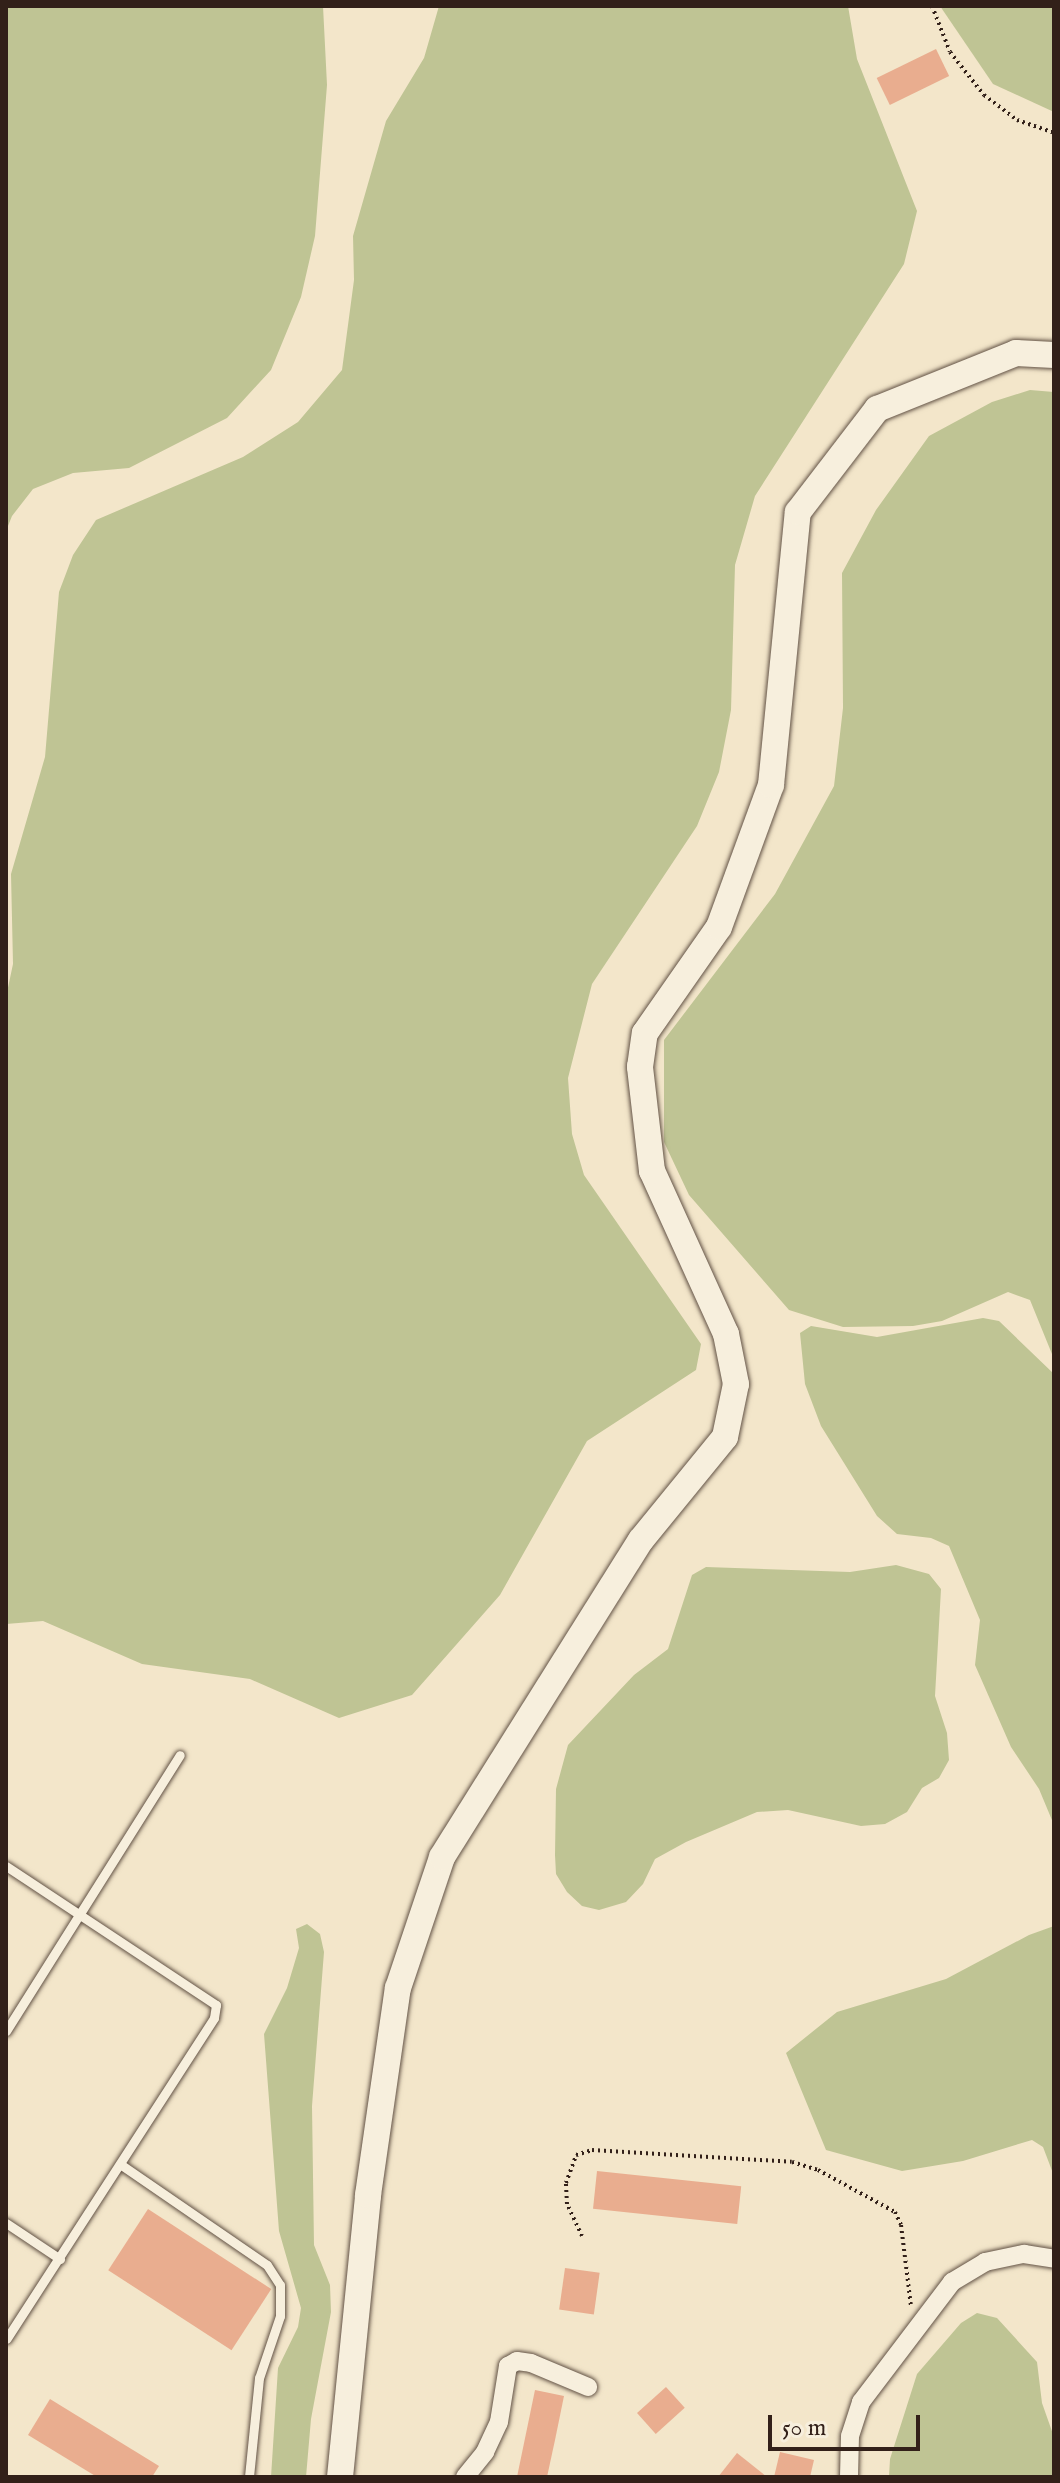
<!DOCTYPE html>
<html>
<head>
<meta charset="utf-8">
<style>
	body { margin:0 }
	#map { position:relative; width:1060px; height:2483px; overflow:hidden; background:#f3e6ca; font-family:"IM FELL English",serif }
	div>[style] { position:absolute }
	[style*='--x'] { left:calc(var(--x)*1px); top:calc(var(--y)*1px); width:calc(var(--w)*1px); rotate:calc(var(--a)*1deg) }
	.green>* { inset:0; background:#bfc494 }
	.building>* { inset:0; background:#e9ad8f; transform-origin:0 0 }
	.path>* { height:4px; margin-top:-2px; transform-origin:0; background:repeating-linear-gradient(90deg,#322019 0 2px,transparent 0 6px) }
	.roads { filter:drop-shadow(0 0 2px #625245) drop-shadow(0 0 2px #625245) }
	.lane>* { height:9px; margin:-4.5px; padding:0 4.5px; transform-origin:4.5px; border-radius:4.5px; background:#f7efdd }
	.street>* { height:18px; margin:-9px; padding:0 9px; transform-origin:9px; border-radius:9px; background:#f7efdd }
	.secondary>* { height:26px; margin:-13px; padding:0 13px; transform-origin:13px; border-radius:13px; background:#f7efdd }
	span { translate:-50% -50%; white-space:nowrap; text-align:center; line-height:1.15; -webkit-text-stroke:6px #f7efdd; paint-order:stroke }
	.frame { position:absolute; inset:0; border:8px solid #322019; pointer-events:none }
	.scale { position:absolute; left:768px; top:2415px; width:152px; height:36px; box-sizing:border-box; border:4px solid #322019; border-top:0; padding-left:10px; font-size:24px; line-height:28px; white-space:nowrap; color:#322019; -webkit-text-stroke:6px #f7efdd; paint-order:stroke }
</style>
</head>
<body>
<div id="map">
	<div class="green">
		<i style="clip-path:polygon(6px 6px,323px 6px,327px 85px,315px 236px,301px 297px,271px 370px,227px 418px,129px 468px,73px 473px,33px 489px,12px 516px,6px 531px)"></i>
		<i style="clip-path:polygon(439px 6px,848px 6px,857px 59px,917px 211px,904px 264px,755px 496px,735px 565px,731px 710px,719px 772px,697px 826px,592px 984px,568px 1078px,572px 1134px,584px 1175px,701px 1344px,696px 1370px,587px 1441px,500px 1595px,412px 1695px,339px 1718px,250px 1679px,142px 1664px,43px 1621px,6px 1624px,6px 997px,13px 964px,11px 874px,45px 757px,59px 592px,73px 555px,96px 520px,243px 457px,298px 422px,342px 370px,354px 280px,353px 236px,386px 121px,424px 58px)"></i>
		<i style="clip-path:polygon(940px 6px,1054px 6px,1054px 112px,993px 84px)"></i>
		<i style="clip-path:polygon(1030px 390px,1054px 392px,1054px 1359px,1030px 1300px,1008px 1292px,942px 1321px,913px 1326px,843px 1327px,789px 1310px,689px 1195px,664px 1142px,664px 1040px,775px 894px,834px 786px,843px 708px,842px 573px,876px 510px,929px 436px,992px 402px)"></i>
		<i style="clip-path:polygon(983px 1318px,999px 1321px,1054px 1374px,1054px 1825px,1039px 1789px,1011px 1747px,975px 1665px,980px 1620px,949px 1546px,931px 1538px,897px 1534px,877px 1516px,821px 1426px,805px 1384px,800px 1333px,811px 1326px,877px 1337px)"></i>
		<i style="clip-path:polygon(896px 1565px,929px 1574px,941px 1589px,935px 1696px,947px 1733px,949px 1760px,939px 1778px,922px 1788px,907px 1812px,885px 1824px,861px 1826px,788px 1810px,757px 1812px,686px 1842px,655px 1859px,643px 1884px,626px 1902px,599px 1910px,582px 1906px,567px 1892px,556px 1874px,555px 1855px,556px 1789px,568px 1745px,634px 1675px,668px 1649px,692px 1575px,706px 1567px,850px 1572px)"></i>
		<i style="clip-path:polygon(307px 1924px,320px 1934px,324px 1952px,312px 2106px,314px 2245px,330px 2285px,331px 2312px,311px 2419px,306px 2477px,271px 2477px,278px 2368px,298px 2327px,301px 2308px,279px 2231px,264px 2034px,287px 1988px,299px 1948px,296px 1929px)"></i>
		<i style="clip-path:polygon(1054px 1926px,1054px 2176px,1043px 2147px,1032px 2140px,963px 2161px,902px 2171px,826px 2150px,786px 2053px,837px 2012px,946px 1979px,1029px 1935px)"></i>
		<i style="clip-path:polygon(977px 2313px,997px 2318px,1037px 2362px,1042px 2403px,1054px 2437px,1054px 2477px,889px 2477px,890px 2459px,917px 2374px,961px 2323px)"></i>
	</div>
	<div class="building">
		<i style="left:936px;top:49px;width:30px;height:66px;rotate:64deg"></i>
		<i style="left:597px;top:2171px;width:145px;height:38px;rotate:6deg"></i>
		<i style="left:148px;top:2209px;width:147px;height:73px;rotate:33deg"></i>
		<i style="left:565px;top:2268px;width:35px;height:42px;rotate:8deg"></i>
		<i style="left:666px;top:2387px;width:28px;height:39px;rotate:48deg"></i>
		<i style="clip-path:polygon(535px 2390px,564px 2396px,555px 2440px,547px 2477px,517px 2477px)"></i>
		<i style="clip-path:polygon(50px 2399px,159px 2466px,152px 2477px,97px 2477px,28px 2435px)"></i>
		<i style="clip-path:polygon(780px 2452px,814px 2460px,810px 2477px,774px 2477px)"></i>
		<i style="clip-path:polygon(737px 2453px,767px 2477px,718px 2477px)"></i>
	</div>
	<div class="path">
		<i style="--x:932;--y:6;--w:49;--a:68.6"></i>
		<i style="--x:950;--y:52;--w:55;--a:51.7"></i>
		<i style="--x:984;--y:95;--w:41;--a:37.1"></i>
		<i style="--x:1017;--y:120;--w:39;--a:19"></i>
		<i style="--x:582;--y:2236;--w:35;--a:-115"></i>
		<i style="--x:567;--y:2204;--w:21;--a:-93"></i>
		<i style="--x:566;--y:2183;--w:30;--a:-70"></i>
		<i style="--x:576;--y:2155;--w:17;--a:-17"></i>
		<i style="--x:592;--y:2150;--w:200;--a:3.4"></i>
		<i style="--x:792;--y:2162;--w:27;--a:17"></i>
		<i style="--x:818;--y:2170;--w:88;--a:28.6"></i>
		<i style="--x:895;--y:2212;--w:14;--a:65"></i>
		<i style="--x:901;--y:2225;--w:83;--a:83"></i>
	</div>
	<div class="roads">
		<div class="lane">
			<i style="--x:6;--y:1866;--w:252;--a:33.5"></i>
			<i style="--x:216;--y:2005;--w:13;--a:99"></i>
			<i style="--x:214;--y:2018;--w:382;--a:122.9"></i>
			<i style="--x:6;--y:2031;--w:326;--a:-57.8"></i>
			<i style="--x:120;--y:2164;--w:178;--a:34.5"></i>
			<i style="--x:267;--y:2265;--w:24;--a:57"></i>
			<i style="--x:280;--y:2285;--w:31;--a:90"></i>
			<i style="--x:280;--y:2316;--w:65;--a:108.7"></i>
			<i style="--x:259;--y:2378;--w:100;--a:95.8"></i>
			<i style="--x:6;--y:2223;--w:65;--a:33.7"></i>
		</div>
		<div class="street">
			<i style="--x:465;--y:2477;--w:32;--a:-51"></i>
			<i style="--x:485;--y:2452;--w:33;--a:-65"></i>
			<i style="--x:499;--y:2422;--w:57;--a:-80.9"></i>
			<i style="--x:508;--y:2366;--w:10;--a:-29"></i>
			<i style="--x:517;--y:2361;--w:14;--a:8"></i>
			<i style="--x:531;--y:2363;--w:62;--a:22.8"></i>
			<i style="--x:849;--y:2477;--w:41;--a:-88.6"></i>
			<i style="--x:850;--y:2436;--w:36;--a:-72"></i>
			<i style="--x:861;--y:2402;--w:151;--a:-52.8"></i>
			<i style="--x:952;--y:2282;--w:39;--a:-31"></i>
			<i style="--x:985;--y:2262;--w:40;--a:-12"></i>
			<i style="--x:1024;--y:2254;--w:30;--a:9"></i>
		</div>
		<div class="secondary">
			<i style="--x:340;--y:2477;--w:283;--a:-84.3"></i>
			<i style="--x:368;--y:2195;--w:209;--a:-81.8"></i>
			<i style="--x:398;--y:1988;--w:138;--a:-71.4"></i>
			<i style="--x:442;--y:1857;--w:374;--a:-57.9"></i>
			<i style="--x:641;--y:1540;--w:133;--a:-50.8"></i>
			<i style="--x:725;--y:1437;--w:54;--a:-78.3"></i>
			<i style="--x:736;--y:1384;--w:51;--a:-101.3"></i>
			<i style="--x:726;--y:1334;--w:179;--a:-114.4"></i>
			<i style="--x:652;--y:1171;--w:105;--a:-96.6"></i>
			<i style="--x:640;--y:1067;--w:34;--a:-82"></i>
			<i style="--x:645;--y:1033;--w:129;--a:-55.1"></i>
			<i style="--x:719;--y:927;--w:151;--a:-69.9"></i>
			<i style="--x:771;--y:785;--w:274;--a:-84.4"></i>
			<i style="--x:798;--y:512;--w:130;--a:-52.5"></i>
			<i style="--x:877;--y:409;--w:150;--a:-21.9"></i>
			<i style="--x:1016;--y:353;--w:38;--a:3"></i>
		</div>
	</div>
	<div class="frame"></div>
	<div class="scale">50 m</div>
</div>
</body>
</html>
